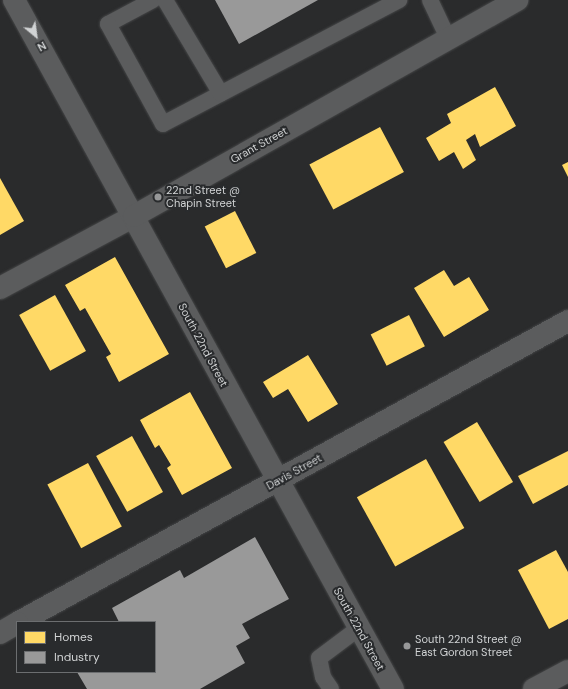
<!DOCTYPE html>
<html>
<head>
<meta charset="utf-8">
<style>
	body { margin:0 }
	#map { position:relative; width:568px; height:689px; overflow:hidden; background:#2a2b2c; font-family:"DM Sans",sans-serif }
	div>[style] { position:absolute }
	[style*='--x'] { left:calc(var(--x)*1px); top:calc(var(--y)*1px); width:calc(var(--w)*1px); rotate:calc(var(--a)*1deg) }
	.homes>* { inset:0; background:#ffd966; transform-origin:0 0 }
	.industry>* { inset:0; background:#999 }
	.roads { filter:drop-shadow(0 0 1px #454647) drop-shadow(0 0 1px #454647) }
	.service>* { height:16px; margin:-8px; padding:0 8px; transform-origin:8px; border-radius:8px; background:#5b5c5d }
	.minor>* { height:22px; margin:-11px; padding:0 11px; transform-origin:11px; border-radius:11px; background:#5b5c5d }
	.tertiary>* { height:22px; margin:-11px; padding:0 11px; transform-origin:11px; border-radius:11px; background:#5b5c5d }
	.dots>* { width:11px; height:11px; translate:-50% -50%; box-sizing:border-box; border:2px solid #292b2d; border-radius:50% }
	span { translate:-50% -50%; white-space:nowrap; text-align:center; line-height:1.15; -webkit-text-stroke:4px #292b2d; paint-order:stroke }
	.street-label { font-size:11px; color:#d1d3d4 }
	.poi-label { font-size:11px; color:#d1d3d4 }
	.left { translate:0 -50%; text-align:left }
	.legend { position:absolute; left:16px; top:621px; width:140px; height:52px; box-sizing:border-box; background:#292b2d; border:1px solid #6c6e70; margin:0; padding:5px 7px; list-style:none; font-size:12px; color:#d1d3d4 }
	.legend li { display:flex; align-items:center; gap:8px; height:20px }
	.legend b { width:20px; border:1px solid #6c6e70 }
	.north { position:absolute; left:16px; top:16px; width:40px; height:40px; -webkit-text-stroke:3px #292b2d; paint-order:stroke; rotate:151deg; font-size:11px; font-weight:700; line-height:16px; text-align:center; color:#d1d3d4 }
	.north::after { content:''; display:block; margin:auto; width:14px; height:18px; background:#d1d3d4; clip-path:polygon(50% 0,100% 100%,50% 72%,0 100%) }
</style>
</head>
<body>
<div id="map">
	<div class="homes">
		<i style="clip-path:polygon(495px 87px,516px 126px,480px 147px,475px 134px,466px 140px,476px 160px,463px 169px,454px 152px,439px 161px,426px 138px,451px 123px,447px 114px)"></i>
		<i style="left:380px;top:127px;width:51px;height:80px;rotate:62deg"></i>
		<i style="clip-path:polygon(568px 162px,568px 177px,562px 165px)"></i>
		<i style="clip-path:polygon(0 178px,24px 221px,0 235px)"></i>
		<i style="left:235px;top:211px;width:47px;height:34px;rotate:63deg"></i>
		<i style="clip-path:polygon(115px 257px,169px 354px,119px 382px,106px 357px,111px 354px,85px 308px,80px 311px,65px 285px)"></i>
		<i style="clip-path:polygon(444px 270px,454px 286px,469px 277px,489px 310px,444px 337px,414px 288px)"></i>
		<i style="left:55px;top:295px;width:64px;height:41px;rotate:61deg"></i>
		<i style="left:409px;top:315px;width:35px;height:43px;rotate:63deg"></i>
		<i style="clip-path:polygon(308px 355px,338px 404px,308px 422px,288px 389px,273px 398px,263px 382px)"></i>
		<i style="clip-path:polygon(190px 392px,232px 468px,182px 495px,167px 468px,171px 465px,159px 445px,155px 448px,140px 420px)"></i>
		<i style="left:477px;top:422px;width:70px;height:39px;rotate:59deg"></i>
		<i style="left:132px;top:436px;width:64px;height:41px;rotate:61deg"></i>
		<i style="clip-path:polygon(568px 451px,568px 485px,533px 504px,518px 476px)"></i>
		<i style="left:426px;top:459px;width:79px;height:79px;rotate:61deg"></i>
		<i style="left:88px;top:463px;width:72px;height:46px;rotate:62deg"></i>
		<i style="clip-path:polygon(556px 550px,568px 572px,568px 619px,549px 629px,518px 570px)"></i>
	</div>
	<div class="industry">
		<i style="clip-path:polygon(215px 0,318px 0,239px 44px)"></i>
		<i style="clip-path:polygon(255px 537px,289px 599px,242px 624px,250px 638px,236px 646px,245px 663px,200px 689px,87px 689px,77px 672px,155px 672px,155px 622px,119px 622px,112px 608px,180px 570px,184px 578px)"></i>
	</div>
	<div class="roads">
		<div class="service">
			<i style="--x:153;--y:0;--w:51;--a:151.9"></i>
			<i style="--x:108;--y:24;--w:114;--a:61.2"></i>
			<i style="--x:163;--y:124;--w:267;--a:-27.7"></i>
			<i style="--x:165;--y:0;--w:109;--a:59.2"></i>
			<i style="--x:430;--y:0;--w:42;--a:64.7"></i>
			<i style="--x:331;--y:689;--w:14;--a:-124"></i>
			<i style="--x:323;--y:677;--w:19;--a:-102"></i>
			<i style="--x:319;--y:658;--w:50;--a:-36.9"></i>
		</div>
		<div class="minor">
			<i style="--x:0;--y:288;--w:152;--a:-28.2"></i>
			<i style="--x:19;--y:622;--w:626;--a:-28.73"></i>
			<i style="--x:0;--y:633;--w:20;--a:-30"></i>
			<i style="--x:534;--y:689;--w:38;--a:-28"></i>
		</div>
		<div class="tertiary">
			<i style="--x:14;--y:0;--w:786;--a:61.19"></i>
			<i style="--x:134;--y:216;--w:440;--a:-29.4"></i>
		</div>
	</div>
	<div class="dots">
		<i style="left:158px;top:197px;background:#979899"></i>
		<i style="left:407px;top:646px;background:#979899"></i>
	</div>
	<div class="street-label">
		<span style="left:259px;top:145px;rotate:-29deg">Grant Street</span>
		<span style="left:203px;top:345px;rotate:62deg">South 22nd Street</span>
		<span style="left:294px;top:472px;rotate:-29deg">Davis Street</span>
		<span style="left:359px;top:629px;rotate:61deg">South 22nd Street</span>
	</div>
	<div class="poi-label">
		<span class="left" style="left:166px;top:197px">22nd Street @<br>Chapin Street</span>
		<span class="left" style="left:415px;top:646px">South 22nd Street @<br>East Gordon Street</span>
	</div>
	<ul class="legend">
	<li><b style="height:11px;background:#ffd966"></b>Homes</li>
	<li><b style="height:11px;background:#999"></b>Industry</li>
	</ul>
	<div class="north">N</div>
</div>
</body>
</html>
